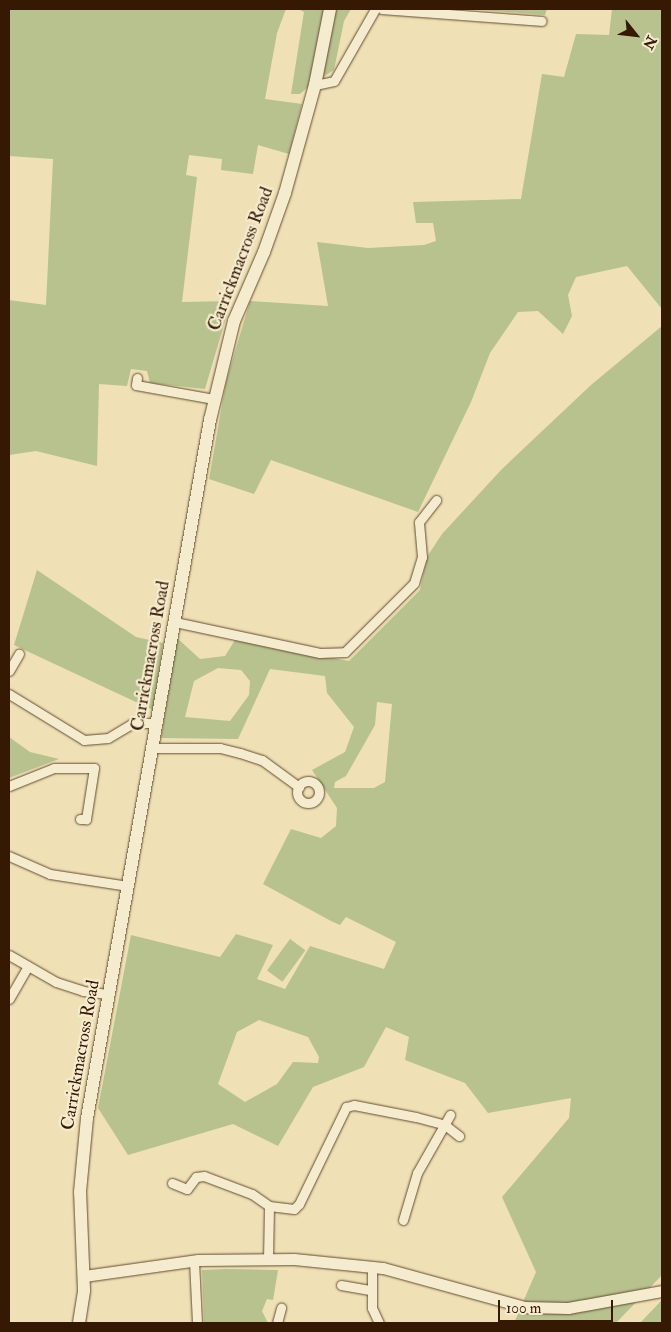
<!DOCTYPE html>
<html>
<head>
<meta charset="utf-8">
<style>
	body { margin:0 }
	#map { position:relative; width:671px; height:1332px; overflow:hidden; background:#efe0b5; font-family:"IM FELL Double Pica",serif }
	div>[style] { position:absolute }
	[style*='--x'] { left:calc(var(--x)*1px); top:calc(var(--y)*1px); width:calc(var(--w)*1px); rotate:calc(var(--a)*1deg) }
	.green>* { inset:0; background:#b7c28e; transform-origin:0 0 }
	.roads { filter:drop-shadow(0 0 1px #644b2f) drop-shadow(0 0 1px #644b2f) }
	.minor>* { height:9px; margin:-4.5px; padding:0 4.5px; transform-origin:4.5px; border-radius:4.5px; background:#f5ebcf }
	.minor>.ring { margin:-4.5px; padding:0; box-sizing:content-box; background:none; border:9px solid #f5ebcf; border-radius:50% }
	.tertiary>* { height:11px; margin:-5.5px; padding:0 5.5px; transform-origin:5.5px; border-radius:5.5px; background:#f5ebcf }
	.secondary>* { height:12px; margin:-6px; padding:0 6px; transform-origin:6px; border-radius:6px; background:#f5ebcf }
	span { translate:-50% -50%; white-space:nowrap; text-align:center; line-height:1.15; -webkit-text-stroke:4.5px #f5ebcf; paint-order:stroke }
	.street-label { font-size:18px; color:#351902 }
	.frame { position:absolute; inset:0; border:10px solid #351902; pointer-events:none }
	.north { position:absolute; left:611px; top:10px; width:50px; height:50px; -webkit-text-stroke:4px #f5ebcf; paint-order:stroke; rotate:119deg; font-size:14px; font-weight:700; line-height:20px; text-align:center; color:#351902 }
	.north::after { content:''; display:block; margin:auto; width:18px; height:22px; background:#351902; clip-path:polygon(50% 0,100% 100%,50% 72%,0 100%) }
	.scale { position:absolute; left:498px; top:1300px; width:115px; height:22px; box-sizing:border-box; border:2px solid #351902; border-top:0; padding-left:6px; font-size:15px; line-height:18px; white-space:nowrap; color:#351902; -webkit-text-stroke:4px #f5ebcf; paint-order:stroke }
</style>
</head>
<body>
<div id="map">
	<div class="green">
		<i style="clip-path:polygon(9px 9px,286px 9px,277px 33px,265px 99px,302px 104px,289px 154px,258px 145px,253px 174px,221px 170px,222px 159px,189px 155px,186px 175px,197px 177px,182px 302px,231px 301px,205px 389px,150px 383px,147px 371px,131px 369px,127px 386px,99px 384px,97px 466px,36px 451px,9px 455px,9px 300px,46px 305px,53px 159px,9px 156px)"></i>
		<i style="clip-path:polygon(298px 9px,324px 9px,308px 87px,300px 94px,291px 94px,304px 12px)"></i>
		<i style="clip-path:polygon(335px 9px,351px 9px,344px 21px,334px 70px,323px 77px)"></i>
		<i style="clip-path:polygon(468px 9px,547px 9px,545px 15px)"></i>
		<i style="clip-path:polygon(612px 9px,662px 9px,662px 309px,627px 266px,576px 277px,568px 295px,572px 316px,563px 334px,538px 311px,518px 312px,490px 353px,471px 402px,418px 512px,271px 460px,254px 494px,209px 479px,226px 382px,250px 301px,328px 306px,317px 242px,368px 248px,424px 245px,436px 241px,433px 223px,416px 223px,413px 202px,521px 199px,542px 74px,564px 77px,576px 34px,609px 35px)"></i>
		<i style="clip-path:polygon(evenodd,662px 326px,662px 1275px,616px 1323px,514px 1323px,536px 1272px,502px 1197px,569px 1118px,571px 1098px,488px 1113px,465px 1083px,405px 1060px,409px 1037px,386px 1027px,364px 1067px,313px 1087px,278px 1146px,233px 1124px,128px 1155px,98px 1108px,131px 935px,220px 957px,236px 934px,273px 945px,257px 979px,285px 989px,310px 946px,384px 969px,396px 942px,346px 917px,340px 925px,331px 921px,263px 884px,291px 829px,321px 838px,336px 826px,337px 808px,312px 770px,345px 752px,354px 727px,327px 693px,325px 676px,270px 669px,238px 739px,161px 738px,177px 638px,200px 659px,225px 656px,235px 640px,349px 661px,420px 590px,427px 557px,442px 534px,502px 469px,591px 385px,662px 326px,218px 668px,241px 670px,250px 681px,249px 695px,230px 721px,185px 717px,194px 681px,218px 668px,662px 326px,377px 702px,392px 704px,385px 782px,374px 788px,334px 788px,335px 782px,346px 776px,375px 725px,377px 702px,662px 326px,259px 1020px,308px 1037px,319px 1057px,318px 1063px,293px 1062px,277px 1084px,245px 1102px,218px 1084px,237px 1032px,259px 1020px)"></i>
		<i style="clip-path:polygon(37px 570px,136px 637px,163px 643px,153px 710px,14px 645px)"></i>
		<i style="clip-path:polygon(9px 737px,30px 752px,59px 759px,9px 778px)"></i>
		<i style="left:290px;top:939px;width:19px;height:39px;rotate:36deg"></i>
		<i style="clip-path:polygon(226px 1269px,278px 1270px,273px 1300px,267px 1299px,262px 1311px,268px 1323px,204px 1323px,202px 1270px)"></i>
		<i style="clip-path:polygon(662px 1300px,662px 1323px,640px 1323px)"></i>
	</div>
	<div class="roads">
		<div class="minor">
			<i style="--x:382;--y:9;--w:160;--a:4.3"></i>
			<i style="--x:315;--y:85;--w:19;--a:-12"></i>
			<i style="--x:334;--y:81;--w:83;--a:-60.3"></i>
			<i style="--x:137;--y:378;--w:7;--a:98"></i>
			<i style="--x:136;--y:385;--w:79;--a:10.2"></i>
			<i style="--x:175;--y:622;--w:148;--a:12.1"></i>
			<i style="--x:320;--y:653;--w:25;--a:-2"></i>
			<i style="--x:345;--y:652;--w:98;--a:-45"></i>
			<i style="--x:414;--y:583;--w:27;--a:-73"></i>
			<i style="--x:422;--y:557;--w:35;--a:-95"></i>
			<i style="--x:419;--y:522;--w:28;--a:-52"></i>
			<i style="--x:9;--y:671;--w:20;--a:-60"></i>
			<i style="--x:9;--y:694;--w:88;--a:31.5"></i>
			<i style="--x:84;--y:740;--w:24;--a:-5"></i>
			<i style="--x:108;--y:738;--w:29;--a:-31"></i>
			<i style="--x:133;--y:723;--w:23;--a:0"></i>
			<i style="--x:152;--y:748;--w:68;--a:0"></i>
			<i style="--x:220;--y:748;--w:21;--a:14"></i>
			<i style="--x:240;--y:753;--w:23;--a:18"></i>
			<i style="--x:262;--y:760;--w:46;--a:36.1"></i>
			<i class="ring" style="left:297px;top:781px;width:13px;height:13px"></i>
			<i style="--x:9;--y:786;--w:48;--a:-21.8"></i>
			<i style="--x:54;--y:768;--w:40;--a:0"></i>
			<i style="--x:94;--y:768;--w:52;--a:98.9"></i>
			<i style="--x:86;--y:819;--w:6;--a:180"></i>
			<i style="--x:9;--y:856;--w:45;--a:23.7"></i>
			<i style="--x:50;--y:874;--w:79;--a:8.7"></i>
			<i style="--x:9;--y:955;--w:54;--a:29.9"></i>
			<i style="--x:56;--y:982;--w:28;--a:18"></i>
			<i style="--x:83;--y:991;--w:25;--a:7"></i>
			<i style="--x:9;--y:999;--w:38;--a:-60"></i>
			<i style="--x:172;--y:1183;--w:16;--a:22"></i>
			<i style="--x:187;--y:1189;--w:15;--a:-53"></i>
			<i style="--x:196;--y:1177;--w:8;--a:-7"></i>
			<i style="--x:204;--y:1176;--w:51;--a:20.6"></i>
			<i style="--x:252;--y:1194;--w:21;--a:35"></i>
			<i style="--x:403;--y:1220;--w:49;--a:-73.4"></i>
			<i style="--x:417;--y:1173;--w:67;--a:-60.4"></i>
			<i style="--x:268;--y:1259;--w:53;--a:-88.9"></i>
			<i style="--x:269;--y:1206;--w:25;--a:7"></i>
			<i style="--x:294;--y:1209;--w:7;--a:-45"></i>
			<i style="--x:299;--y:1204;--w:108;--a:-64.1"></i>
			<i style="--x:346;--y:1107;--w:8;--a:-14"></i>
			<i style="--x:354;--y:1105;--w:63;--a:11"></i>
			<i style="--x:416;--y:1117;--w:30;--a:15"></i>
			<i style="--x:445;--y:1125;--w:18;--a:38"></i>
			<i style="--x:194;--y:1261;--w:62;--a:87.2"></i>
			<i style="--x:372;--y:1266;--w:42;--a:90"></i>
			<i style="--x:372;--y:1308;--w:17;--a:65"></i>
			<i style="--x:341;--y:1285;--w:29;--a:10"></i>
			<i style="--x:277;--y:1323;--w:16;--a:-75"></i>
		</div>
		<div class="tertiary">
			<i style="--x:84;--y:1276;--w:115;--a:-8"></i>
			<i style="--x:198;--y:1260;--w:96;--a:-0.6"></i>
			<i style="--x:294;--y:1259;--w:89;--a:5.8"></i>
			<i style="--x:383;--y:1268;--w:147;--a:15.4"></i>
			<i style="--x:525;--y:1307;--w:43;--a:1.3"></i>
			<i style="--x:568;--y:1308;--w:96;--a:-10.3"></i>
		</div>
		<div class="secondary">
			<i style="--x:79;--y:1323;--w:33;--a:-81"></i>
			<i style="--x:84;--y:1290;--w:98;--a:-92.3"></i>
			<i style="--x:80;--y:1192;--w:74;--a:-84.6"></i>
			<i style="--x:87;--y:1118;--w:709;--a:-80.01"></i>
			<i style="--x:210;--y:420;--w:102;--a:-76.4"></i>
			<i style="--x:234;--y:321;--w:75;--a:-66.5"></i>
			<i style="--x:264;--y:252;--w:63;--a:-70.4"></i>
			<i style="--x:285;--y:193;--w:112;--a:-74.5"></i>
			<i style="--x:315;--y:85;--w:77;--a:-78.8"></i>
		</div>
	</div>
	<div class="street-label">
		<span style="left:241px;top:259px;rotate:-69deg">Carrickmacross Road</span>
		<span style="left:151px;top:656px;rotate:-80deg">Carrickmacross Road</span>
		<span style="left:81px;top:1055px;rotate:-80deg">Carrickmacross Road</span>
	</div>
	<div class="frame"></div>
	<div class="north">N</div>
	<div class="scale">100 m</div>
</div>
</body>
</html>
